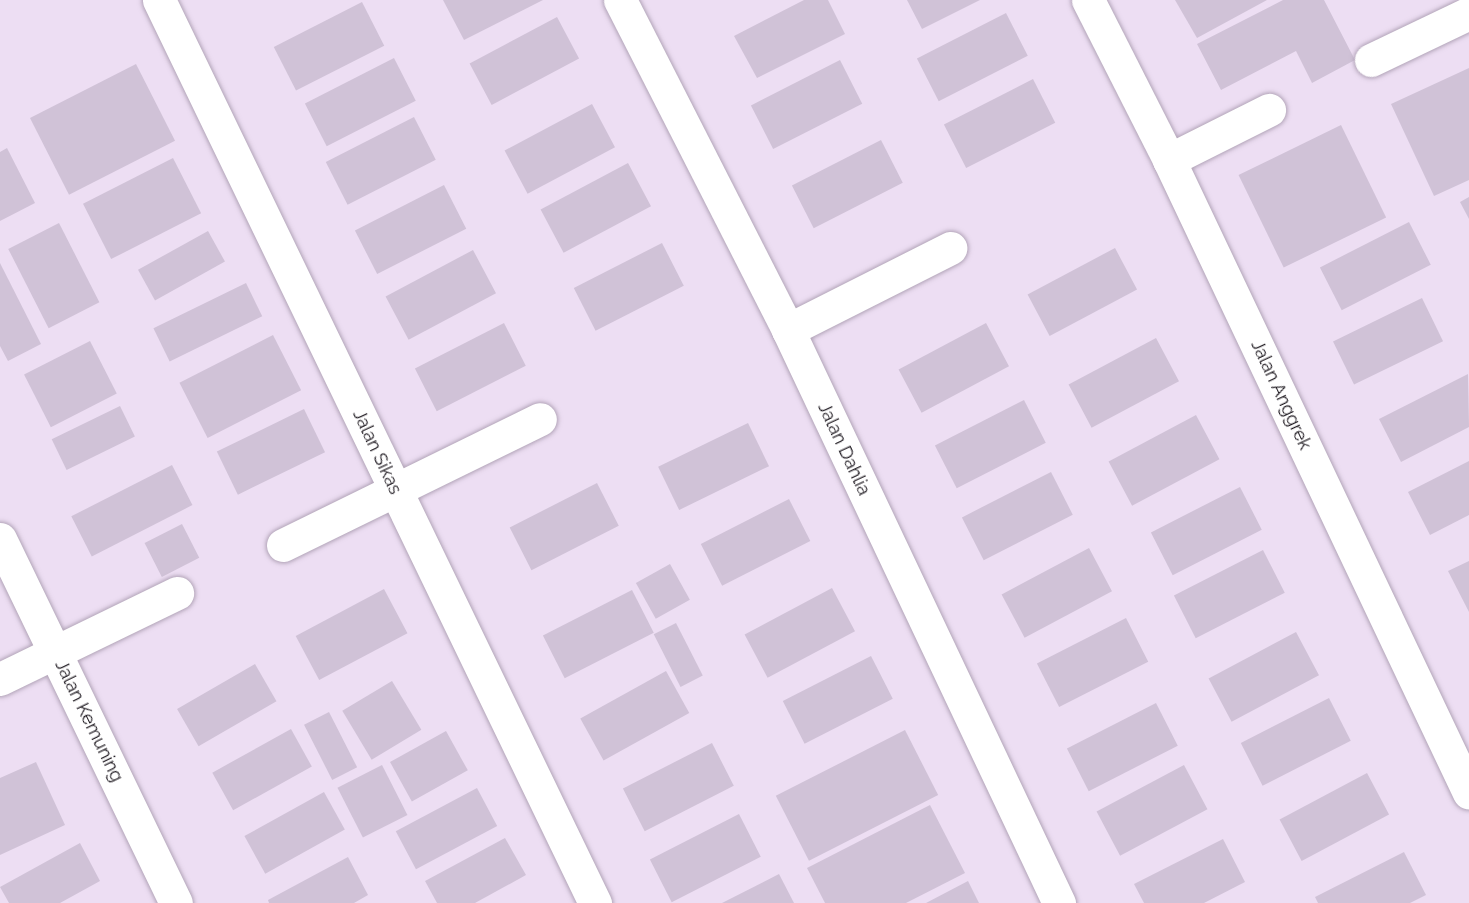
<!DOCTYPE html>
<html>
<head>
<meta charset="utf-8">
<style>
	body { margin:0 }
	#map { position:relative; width:1469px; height:903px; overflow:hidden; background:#eddef3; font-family:Raleway,sans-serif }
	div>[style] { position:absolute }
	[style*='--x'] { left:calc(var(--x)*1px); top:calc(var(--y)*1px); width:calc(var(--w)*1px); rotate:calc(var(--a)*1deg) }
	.building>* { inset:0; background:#d0c2d7; transform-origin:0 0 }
	.roads { filter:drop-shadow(0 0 2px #b2a4b8) drop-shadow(0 0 2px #b2a4b8) }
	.minor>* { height:33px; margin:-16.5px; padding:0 16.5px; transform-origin:16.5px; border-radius:16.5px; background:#fff }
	span { translate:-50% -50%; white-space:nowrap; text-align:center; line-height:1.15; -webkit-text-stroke:5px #fff; paint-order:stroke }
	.street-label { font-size:18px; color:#1b161d }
</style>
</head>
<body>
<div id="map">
	<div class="building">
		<i style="clip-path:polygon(443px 0,543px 0,464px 40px)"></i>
		<i style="clip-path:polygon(804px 0,828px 0,845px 34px,757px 78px,734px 36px)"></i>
		<i style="clip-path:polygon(907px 0,980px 0,922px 29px)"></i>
		<i style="clip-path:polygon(1175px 0,1267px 0,1197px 38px)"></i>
		<i style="clip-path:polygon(1283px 0,1324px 0,1355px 60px,1312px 83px,1296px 51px,1221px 90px,1197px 44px)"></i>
		<i style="left:362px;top:2px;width:49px;height:99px;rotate:63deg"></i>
		<i style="left:1006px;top:13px;width:48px;height:100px;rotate:63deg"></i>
		<i style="left:557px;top:17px;width:47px;height:99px;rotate:62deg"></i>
		<i style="left:394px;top:58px;width:48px;height:100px;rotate:63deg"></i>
		<i style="left:840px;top:60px;width:49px;height:100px;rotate:63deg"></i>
		<i style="left:136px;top:64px;width:86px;height:119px;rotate:63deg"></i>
		<i style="clip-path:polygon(1469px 68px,1469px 180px,1434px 196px,1391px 104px)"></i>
		<i style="left:1033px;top:79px;width:49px;height:100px;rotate:63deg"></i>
		<i style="left:592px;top:104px;width:49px;height:99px;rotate:62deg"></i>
		<i style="left:414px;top:117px;width:48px;height:99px;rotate:63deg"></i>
		<i style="left:1341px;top:125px;width:103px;height:114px;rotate:64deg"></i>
		<i style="left:881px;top:140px;width:48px;height:100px;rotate:63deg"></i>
		<i style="clip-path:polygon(7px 148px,35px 203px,0 221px,0 152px)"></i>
		<i style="left:173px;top:158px;width:62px;height:101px;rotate:63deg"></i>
		<i style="left:628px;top:163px;width:49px;height:99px;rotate:62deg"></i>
		<i style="left:444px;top:185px;width:49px;height:100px;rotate:63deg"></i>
		<i style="clip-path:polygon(1469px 197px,1469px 219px,1460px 202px)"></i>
		<i style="left:1409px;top:222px;width:48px;height:100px;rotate:63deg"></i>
		<i style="left:59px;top:223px;width:89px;height:57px;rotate:63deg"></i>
		<i style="left:208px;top:231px;width:35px;height:80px;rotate:61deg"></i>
		<i style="left:662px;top:243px;width:48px;height:99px;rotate:63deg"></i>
		<i style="left:1115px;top:248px;width:47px;height:99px;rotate:62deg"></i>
		<i style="left:473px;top:250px;width:49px;height:99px;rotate:62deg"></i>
		<i style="clip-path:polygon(0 263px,41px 344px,8px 361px,0 346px)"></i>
		<i style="left:246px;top:283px;width:37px;height:103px;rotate:64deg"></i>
		<i style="left:1422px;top:298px;width:48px;height:99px;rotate:64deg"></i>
		<i style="left:504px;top:323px;width:48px;height:100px;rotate:63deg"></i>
		<i style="left:986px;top:323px;width:49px;height:99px;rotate:62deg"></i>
		<i style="left:273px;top:335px;width:62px;height:105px;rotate:63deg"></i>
		<i style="left:1156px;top:338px;width:49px;height:99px;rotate:62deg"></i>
		<i style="left:90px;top:341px;width:59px;height:74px;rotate:63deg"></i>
		<i style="clip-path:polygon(1468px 374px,1469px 427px,1401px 462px,1379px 419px)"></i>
		<i style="left:1024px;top:400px;width:48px;height:100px;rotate:63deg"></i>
		<i style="left:120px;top:406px;width:34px;height:76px;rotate:64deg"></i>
		<i style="left:304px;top:409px;width:48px;height:97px;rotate:64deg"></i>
		<i style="left:1196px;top:415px;width:50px;height:99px;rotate:62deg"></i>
		<i style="left:748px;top:423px;width:48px;height:100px;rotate:64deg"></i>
		<i style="clip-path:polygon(1469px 461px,1469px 515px,1430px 535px,1408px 492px)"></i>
		<i style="left:172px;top:465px;width:45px;height:113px;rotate:63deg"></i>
		<i style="left:1051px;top:472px;width:48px;height:100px;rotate:63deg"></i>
		<i style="left:597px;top:483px;width:48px;height:98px;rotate:63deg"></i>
		<i style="left:1240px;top:487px;width:48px;height:100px;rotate:63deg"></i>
		<i style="left:789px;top:499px;width:47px;height:99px;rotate:63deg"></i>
		<i style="left:182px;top:524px;width:38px;height:42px;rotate:63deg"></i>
		<i style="left:1089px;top:548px;width:49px;height:99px;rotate:62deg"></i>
		<i style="left:1263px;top:550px;width:48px;height:100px;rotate:63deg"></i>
		<i style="clip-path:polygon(1469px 561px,1469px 612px,1448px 571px)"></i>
		<i style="left:670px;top:564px;width:41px;height:39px;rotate:61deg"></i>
		<i style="left:832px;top:588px;width:49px;height:99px;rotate:62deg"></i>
		<i style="left:384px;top:589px;width:50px;height:100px;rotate:62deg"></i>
		<i style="left:632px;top:590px;width:48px;height:100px;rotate:63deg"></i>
		<i style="left:1126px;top:618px;width:49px;height:100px;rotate:63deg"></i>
		<i style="left:676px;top:623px;width:59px;height:25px;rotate:63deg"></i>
		<i style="left:1296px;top:632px;width:49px;height:99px;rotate:62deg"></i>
		<i style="left:871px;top:656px;width:48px;height:99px;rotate:63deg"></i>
		<i style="left:255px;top:664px;width:43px;height:90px;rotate:60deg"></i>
		<i style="left:666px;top:671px;width:48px;height:98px;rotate:61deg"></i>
		<i style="left:392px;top:681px;width:57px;height:58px;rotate:59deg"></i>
		<i style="left:1329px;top:698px;width:48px;height:99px;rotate:63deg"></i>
		<i style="left:1156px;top:703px;width:48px;height:100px;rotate:63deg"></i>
		<i style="left:329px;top:712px;width:62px;height:28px;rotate:63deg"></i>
		<i style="left:291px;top:729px;width:43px;height:90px;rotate:61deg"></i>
		<i style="left:905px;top:730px;width:73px;height:145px;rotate:63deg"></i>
		<i style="left:446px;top:731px;width:45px;height:64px;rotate:61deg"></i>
		<i style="left:712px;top:743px;width:48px;height:100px;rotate:63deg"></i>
		<i style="clip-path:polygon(36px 762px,65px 825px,0 855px,0 778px)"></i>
		<i style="left:382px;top:765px;width:56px;height:50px;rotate:63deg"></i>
		<i style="left:1184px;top:765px;width:50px;height:99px;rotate:62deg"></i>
		<i style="left:1367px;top:773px;width:47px;height:99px;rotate:62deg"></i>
		<i style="left:477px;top:788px;width:43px;height:92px;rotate:62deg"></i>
		<i style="left:324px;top:792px;width:43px;height:91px;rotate:61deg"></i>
		<i style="clip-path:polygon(930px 805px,965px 873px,906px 903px,825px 903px,807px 868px)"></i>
		<i style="left:739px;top:814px;width:48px;height:100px;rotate:63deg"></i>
		<i style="clip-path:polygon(505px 838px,526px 875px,475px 903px,437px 903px,425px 881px)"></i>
		<i style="clip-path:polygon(1223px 839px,1245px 882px,1204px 903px,1144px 903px,1134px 884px)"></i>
		<i style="clip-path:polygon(80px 843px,100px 881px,60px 903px,9px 903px,0 887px)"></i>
		<i style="clip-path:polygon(1404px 852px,1426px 895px,1410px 903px,1318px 903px,1315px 897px)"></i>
		<i style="clip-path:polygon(348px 857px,368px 895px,354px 903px,269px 903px,268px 900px)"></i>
		<i style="clip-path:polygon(779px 874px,794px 903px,722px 903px)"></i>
		<i style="clip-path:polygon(968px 881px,979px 903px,926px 903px)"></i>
	</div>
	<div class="roads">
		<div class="minor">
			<i style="--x:159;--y:0;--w:1003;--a:64.23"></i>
			<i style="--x:620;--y:0;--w:370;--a:63"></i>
			<i style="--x:788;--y:330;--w:634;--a:64.69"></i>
			<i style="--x:1088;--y:0;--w:179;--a:63.1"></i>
			<i style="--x:1169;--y:160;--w:700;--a:64.64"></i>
			<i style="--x:1371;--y:60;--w:109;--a:-25.6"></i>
			<i style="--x:1169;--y:160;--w:112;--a:-26.6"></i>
			<i style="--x:788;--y:330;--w:182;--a:-26.8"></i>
			<i style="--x:0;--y:539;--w:404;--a:64.2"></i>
			<i style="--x:283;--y:545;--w:286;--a:-26.1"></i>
			<i style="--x:0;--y:679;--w:197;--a:-25.9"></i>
		</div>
	</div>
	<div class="street-label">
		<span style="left:1281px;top:395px;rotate:65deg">Jalan Anggrek</span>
		<span style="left:844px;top:449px;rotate:65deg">Jalan Dahlia</span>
		<span style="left:377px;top:452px;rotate:65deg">Jalan Sikas</span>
		<span style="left:89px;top:721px;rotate:64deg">Jalan Kemuning</span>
	</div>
</div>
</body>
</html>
